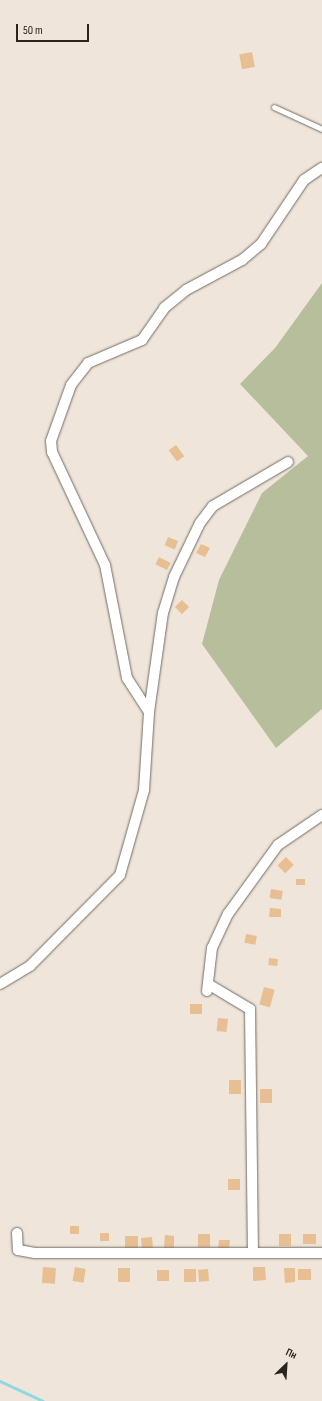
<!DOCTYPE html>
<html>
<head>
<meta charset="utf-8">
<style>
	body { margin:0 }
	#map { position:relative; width:322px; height:1401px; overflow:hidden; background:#efe5da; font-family:"Sofia Sans Condensed",sans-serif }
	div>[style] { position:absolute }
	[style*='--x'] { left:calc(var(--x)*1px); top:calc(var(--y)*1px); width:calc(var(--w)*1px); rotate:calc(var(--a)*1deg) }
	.green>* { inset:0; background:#b7be9c }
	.stream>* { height:3px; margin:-1.5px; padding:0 1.5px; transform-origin:1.5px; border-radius:1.5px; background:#8fd7e5 }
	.building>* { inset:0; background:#e8be93; transform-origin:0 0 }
	.roads { filter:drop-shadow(0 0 1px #746b62) drop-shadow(0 0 1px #746b62) }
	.lane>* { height:5px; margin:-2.5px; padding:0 2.5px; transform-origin:2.5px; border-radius:2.5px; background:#fff }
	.street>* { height:10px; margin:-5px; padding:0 5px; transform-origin:5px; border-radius:5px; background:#fff }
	span { translate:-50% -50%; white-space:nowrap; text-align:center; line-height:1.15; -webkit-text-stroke:4px #efe5da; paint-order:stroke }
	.north { position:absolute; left:266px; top:1345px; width:40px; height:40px; -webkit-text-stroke:3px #efe5da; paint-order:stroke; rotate:25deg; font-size:11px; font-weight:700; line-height:16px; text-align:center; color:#282521 }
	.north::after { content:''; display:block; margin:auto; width:14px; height:18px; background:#282521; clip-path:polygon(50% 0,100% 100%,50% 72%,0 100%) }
	.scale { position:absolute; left:16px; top:24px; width:73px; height:18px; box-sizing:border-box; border:2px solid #282521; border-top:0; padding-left:5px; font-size:12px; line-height:14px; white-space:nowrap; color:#282521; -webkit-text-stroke:3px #efe5da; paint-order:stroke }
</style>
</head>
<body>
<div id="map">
	<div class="green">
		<i style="clip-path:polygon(322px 283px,322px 709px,276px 748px,202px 644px,219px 580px,262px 493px,308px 456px,240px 384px,275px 348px)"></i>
	</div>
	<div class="stream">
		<i style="--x:0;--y:1381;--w:47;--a:24.9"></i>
	</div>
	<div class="building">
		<i style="left:252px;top:52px;width:15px;height:13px;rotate:79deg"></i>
		<i style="left:176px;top:445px;width:14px;height:9px;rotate:54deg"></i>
		<i style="left:168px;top:537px;width:11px;height:9px;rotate:22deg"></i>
		<i style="clip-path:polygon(201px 544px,210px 548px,205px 557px,196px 553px)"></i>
		<i style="left:159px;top:557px;width:13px;height:8px;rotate:27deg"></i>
		<i style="left:182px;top:600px;width:10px;height:10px;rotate:45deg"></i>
		<i style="left:286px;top:857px;width:11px;height:12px;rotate:45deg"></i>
		<i style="left:296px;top:879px;width:9px;height:6px"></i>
		<i style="left:271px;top:889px;width:12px;height:9px;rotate:9deg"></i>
		<i style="clip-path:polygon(270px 908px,281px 909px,281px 917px,269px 917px)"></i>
		<i style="left:246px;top:934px;width:11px;height:9px;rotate:10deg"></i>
		<i style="left:269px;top:958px;width:9px;height:7px;rotate:6deg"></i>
		<i style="left:264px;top:987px;width:11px;height:18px;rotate:15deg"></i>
		<i style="left:202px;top:1004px;width:10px;height:12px;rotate:90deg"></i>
		<i style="left:218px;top:1018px;width:10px;height:13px;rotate:6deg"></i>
		<i style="left:229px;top:1080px;width:12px;height:14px"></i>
		<i style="left:260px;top:1089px;width:12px;height:14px"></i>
		<i style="left:240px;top:1179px;width:11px;height:12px;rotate:90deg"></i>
		<i style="left:70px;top:1226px;width:9px;height:8px"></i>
		<i style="left:100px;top:1233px;width:9px;height:8px"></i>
		<i style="left:210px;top:1234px;width:13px;height:12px;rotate:90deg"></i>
		<i style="left:279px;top:1234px;width:12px;height:12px"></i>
		<i style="left:303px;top:1234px;width:13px;height:10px"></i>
		<i style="clip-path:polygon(165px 1235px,174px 1236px,174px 1248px,164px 1248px)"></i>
		<i style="left:125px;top:1236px;width:13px;height:12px"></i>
		<i style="left:152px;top:1237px;width:12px;height:11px;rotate:85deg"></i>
		<i style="clip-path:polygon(219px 1240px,230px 1240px,229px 1249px,218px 1249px)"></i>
		<i style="left:43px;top:1267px;width:13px;height:16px;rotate:4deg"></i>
		<i style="left:75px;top:1267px;width:11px;height:14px;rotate:10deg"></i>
		<i style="clip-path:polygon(253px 1267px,265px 1267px,266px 1280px,253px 1281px)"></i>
		<i style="left:118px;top:1268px;width:12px;height:14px"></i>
		<i style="clip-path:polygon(284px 1268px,295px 1268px,295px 1282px,285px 1283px)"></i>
		<i style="left:184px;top:1269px;width:12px;height:13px"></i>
		<i style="left:208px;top:1269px;width:12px;height:10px;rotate:85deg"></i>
		<i style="left:298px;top:1269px;width:13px;height:11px"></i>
		<i style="left:157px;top:1270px;width:12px;height:11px"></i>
	</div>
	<div class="roads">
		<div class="lane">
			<i style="--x:274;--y:107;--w:53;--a:24.6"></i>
		</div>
		<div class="street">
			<i style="--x:149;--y:712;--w:100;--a:-82"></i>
			<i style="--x:163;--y:613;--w:38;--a:-73"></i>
			<i style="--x:174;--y:577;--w:60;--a:-64.3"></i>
			<i style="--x:200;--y:523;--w:21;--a:-53"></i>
			<i style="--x:213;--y:506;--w:87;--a:-30.4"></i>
			<i style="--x:0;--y:984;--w:35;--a:-31"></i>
			<i style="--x:30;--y:966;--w:128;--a:-45.3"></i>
			<i style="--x:120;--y:875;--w:88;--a:-74.2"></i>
			<i style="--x:144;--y:790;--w:78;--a:-86.3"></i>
			<i style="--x:149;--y:712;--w:40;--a:-122.9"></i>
			<i style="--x:127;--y:678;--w:115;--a:-101"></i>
			<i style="--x:105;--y:565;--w:125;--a:-115.1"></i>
			<i style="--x:52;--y:452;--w:11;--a:-95"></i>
			<i style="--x:51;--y:441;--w:59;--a:-70.3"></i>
			<i style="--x:71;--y:385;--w:28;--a:-52"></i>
			<i style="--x:88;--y:363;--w:59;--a:-23.1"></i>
			<i style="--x:142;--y:340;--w:39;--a:-55"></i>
			<i style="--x:164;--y:308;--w:28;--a:-39"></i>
			<i style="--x:186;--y:290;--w:64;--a:-28.2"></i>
			<i style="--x:242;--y:260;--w:25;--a:-40"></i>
			<i style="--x:261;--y:244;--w:77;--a:-56.1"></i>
			<i style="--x:304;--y:180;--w:22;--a:-34"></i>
			<i style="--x:208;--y:984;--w:49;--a:30.8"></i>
			<i style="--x:250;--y:1009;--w:244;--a:89.3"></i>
			<i style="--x:207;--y:991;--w:43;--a:-83.4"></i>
			<i style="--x:212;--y:948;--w:38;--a:-65"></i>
			<i style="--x:228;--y:914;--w:85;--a:-54.1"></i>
			<i style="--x:278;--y:845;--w:53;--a:-34.3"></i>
			<i style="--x:17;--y:1233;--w:17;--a:87"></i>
			<i style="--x:18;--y:1250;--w:17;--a:10"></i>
			<i style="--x:35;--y:1253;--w:287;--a:0"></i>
		</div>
	</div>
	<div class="north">Пн</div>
	<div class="scale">50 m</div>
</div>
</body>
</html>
